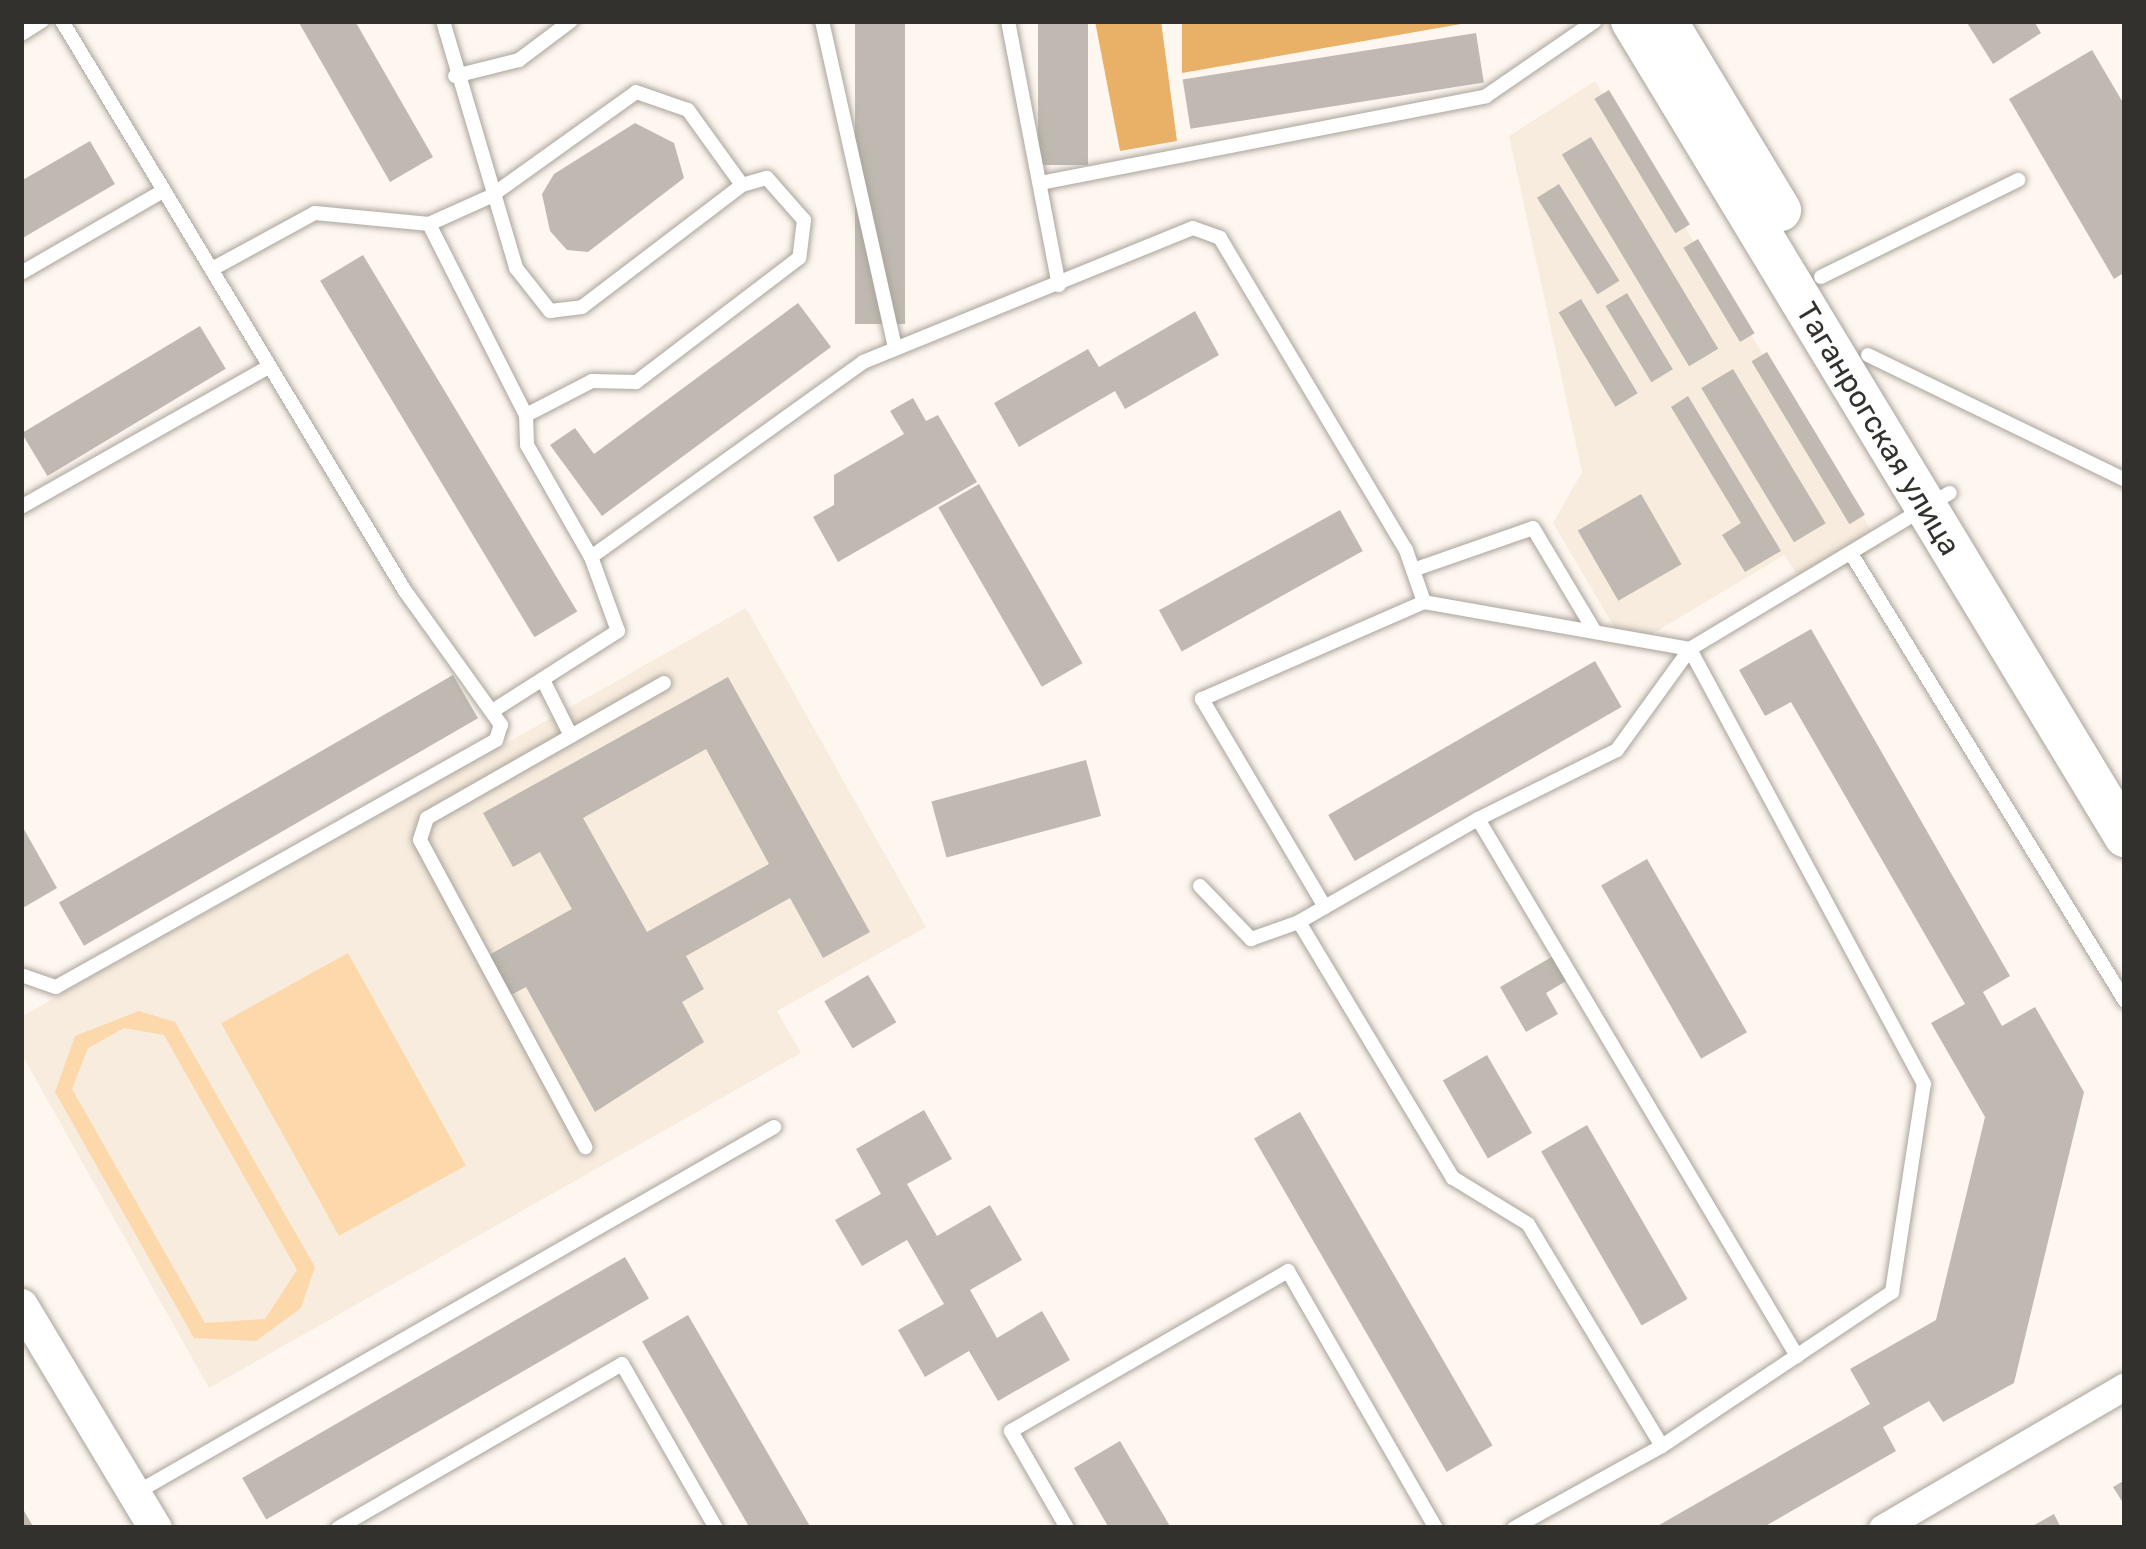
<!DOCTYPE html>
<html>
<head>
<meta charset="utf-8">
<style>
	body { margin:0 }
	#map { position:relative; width:2146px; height:1549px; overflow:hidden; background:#fef7f0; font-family:Rubik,sans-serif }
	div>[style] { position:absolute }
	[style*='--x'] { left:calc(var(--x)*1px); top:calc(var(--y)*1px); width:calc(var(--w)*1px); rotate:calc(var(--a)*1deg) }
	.built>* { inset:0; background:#f7ecde }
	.green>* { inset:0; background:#fdd8ab; transform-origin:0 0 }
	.forest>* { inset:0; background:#e9b168 }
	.building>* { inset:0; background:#bfb9b1; transform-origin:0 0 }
	.roads { filter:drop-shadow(0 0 3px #aaa49c) drop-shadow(0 0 3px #aaa49c) }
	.service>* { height:14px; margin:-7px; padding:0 7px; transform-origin:7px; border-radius:7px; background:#fff }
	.minor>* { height:27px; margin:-13.5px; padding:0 13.5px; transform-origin:13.5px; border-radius:13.5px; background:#fff }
	.tertiary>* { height:33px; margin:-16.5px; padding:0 16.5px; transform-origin:16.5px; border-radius:16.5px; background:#fff }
	.primary>* { height:42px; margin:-21px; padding:0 21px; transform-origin:21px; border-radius:21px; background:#fff }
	span { translate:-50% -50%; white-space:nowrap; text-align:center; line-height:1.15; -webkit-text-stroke:9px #fff; paint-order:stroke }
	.street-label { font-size:30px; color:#33312e }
	.frame { position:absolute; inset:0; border:24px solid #33312e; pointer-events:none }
</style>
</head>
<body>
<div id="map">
	<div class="built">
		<i style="clip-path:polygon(1595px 81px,1881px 546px,1807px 589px,1784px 555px,1627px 649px,1553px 523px,1582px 472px,1509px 136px)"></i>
		<i style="clip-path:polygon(746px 608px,926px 927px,777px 1011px,801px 1053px,209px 1388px,21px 1053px,21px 1017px)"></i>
	</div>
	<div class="green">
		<i style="left:348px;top:953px;width:243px;height:145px;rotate:61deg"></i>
		<i style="clip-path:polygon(evenodd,139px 1011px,175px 1022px,315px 1267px,301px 1308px,256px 1341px,194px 1338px,55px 1092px,75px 1036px,139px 1011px,124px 1028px,164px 1035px,297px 1270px,265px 1319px,205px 1323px,72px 1089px,88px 1048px,124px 1028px)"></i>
	</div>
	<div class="forest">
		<i style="clip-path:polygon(1095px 21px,1161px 21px,1177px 141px,1120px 151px)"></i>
		<i style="clip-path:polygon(1182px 21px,1478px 21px,1182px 73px)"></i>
	</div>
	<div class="building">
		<i style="clip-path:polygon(298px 21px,355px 21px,433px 157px,390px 182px)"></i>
		<i style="left:855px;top:21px;width:50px;height:303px"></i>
		<i style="left:1038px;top:21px;width:50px;height:144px"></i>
		<i style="clip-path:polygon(1966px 21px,2034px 21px,2041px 33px,1993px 64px)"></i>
		<i style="left:1476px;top:33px;width:50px;height:297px;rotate:81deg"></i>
		<i style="clip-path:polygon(2092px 50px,2125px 106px,2125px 272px,2114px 279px,2009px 99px)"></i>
		<i style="left:1609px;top:90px;width:157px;height:17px;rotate:59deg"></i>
		<i style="clip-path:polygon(635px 123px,674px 143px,684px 178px,588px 252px,567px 250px,550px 231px,542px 194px,554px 174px)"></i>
		<i style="left:1591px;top:137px;width:247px;height:34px;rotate:59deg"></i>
		<i style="clip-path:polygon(90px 141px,115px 184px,21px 239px,21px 181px)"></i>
		<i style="left:1559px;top:184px;width:114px;height:26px;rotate:58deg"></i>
		<i style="left:1698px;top:239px;width:110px;height:17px;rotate:59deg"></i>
		<i style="left:363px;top:255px;width:416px;height:50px;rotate:59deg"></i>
		<i style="left:1627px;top:293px;width:89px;height:25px;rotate:59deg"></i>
		<i style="left:1581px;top:299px;width:110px;height:26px;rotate:59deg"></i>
		<i style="clip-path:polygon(798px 303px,831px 347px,602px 516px,550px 445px,575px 428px,594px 454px)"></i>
		<i style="clip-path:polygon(1195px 311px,1219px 355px,1125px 409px,1115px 391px,1019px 447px,994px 403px,1088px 349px,1099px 367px)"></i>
		<i style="left:200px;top:326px;width:50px;height:208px;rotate:59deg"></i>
		<i style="left:1767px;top:352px;width:190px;height:18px;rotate:59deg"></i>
		<i style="left:1733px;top:369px;width:180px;height:37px;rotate:59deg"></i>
		<i style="clip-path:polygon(1688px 396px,1781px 551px,1745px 572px,1722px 535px,1741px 523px,1671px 407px)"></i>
		<i style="clip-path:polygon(913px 398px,926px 421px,938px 415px,977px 482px,838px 562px,813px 517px,834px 505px,834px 475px,904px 434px,890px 411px)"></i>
		<i style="left:979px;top:484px;width:207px;height:47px;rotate:60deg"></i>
		<i style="left:1641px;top:494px;width:81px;height:73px;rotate:60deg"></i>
		<i style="left:1340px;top:510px;width:47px;height:207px;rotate:61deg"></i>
		<i style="clip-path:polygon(1811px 629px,2010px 976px,1983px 992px,2002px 1026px,2035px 1007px,2084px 1092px,2014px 1383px,1943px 1422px,1929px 1401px,1883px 1427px,1896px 1451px,1762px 1528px,1654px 1528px,1870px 1404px,1850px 1369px,1936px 1320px,1985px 1117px,1931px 1023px,1965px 1004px,1791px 702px,1765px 716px,1739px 670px)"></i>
		<i style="left:1595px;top:661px;width:53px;height:308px;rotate:60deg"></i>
		<i style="left:453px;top:675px;width:50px;height:455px;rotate:60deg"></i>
		<i style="clip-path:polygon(evenodd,728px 677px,870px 932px,823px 958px,790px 898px,686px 956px,704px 989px,682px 1002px,704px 1042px,595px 1112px,526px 987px,511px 995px,489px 955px,572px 909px,540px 852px,513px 867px,483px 813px,728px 677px,706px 749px,769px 864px,647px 932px,583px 818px,706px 749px)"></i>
		<i style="left:1086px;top:760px;width:58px;height:160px;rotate:75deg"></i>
		<i style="clip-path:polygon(21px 824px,57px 888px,21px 909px)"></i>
		<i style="left:1647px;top:859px;width:200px;height:53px;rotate:60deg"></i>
		<i style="clip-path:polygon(1557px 954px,1571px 978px,1546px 993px,1558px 1014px,1526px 1032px,1500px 987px)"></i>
		<i style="left:868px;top:975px;width:55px;height:51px;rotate:59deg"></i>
		<i style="left:1487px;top:1055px;width:90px;height:51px;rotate:60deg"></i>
		<i style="clip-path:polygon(924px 1110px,952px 1159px,907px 1184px,937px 1236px,990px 1205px,1022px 1260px,970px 1290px,997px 1338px,1042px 1311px,1070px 1360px,998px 1401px,969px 1351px,925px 1377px,898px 1330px,944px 1304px,907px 1240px,862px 1266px,835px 1220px,881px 1194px,856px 1149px)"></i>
		<i style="left:1300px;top:1112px;width:385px;height:53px;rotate:60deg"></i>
		<i style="left:1587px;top:1125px;width:201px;height:53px;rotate:60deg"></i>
		<i style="left:625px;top:1257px;width:48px;height:442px;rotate:60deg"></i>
		<i style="left:688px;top:1315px;width:245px;height:53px;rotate:60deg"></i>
		<i style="clip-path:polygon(1120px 1441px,1171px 1528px,1109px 1528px,1074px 1468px)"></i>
		<i style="clip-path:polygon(2125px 1480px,2125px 1506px,2113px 1487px)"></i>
		<i style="clip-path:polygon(21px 1506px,34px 1528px,21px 1528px)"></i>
		<i style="clip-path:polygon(2054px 1514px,2061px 1528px,2029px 1528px)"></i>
	</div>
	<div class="roads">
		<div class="service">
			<i style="--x:443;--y:21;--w:258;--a:73.5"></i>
			<i style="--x:516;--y:268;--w:55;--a:51.7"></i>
			<i style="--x:550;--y:311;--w:32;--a:-7"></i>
			<i style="--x:582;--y:307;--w:201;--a:-37.3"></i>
			<i style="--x:742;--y:185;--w:26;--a:-16"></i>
			<i style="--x:767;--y:178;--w:56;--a:48.6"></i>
			<i style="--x:804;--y:220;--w:38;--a:97"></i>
			<i style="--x:799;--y:258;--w:205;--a:142.7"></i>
			<i style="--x:636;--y:382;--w:44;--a:-178.7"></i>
			<i style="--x:592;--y:381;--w:74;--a:152.7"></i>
			<i style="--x:822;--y:21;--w:334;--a:77.4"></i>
			<i style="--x:1008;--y:21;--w:269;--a:79.1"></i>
			<i style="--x:21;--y:34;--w:25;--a:-32"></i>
			<i style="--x:455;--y:76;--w:66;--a:-14"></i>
			<i style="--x:519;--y:60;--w:65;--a:-36.9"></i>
			<i style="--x:1040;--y:183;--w:454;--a:-11"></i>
			<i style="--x:1486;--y:96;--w:132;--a:-34.5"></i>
			<i style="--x:429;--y:224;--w:214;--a:63.1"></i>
			<i style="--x:526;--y:415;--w:30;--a:88"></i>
			<i style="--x:527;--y:445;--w:129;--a:60.3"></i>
			<i style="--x:214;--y:268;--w:115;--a:-28.6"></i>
			<i style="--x:315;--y:213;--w:115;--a:5.5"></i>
			<i style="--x:429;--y:224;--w:68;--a:-24.3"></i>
			<i style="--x:491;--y:196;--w:178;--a:-35.6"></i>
			<i style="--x:636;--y:92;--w:55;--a:19.1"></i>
			<i style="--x:688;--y:110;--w:92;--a:54.2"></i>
			<i style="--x:21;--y:273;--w:164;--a:-30"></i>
			<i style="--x:1821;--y:277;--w:220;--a:-26.2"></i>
			<i style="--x:1868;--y:355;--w:286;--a:25.9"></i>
			<i style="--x:21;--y:507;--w:284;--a:-29.5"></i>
			<i style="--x:1852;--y:555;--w:523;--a:58.53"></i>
			<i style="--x:1413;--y:570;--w:127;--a:-19.3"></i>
			<i style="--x:1533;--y:528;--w:121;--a:59.2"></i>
			<i style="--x:544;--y:682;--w:60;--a:63.4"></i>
			<i style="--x:571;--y:736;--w:107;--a:-29.7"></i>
			<i style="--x:494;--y:710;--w:147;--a:-32.5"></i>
			<i style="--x:618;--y:631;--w:79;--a:-110"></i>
			<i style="--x:591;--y:557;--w:335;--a:-35.6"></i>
			<i style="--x:863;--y:362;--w:356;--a:-22.1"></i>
			<i style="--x:1193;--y:228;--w:29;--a:20"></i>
			<i style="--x:1220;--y:238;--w:363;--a:59.2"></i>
			<i style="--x:1406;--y:550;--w:55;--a:70.9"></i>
			<i style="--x:1424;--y:602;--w:270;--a:10"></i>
			<i style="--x:1690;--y:649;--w:303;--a:-31"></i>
			<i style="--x:571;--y:736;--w:166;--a:150.3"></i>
			<i style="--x:427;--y:818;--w:23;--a:108"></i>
			<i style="--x:420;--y:840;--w:349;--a:61.7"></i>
			<i style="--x:1478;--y:819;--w:207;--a:150.1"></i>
			<i style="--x:1299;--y:922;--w:299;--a:59"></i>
			<i style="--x:1453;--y:1178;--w:88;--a:31.5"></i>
			<i style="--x:1528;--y:1224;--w:259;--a:58.9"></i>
			<i style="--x:1200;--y:886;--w:74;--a:46.1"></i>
			<i style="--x:1251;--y:939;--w:51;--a:-19.5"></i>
			<i style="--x:1325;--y:907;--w:242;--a:-120.6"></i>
			<i style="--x:1202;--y:699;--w:242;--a:-23.6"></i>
			<i style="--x:21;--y:975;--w:37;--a:19"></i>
			<i style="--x:56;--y:987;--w:505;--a:-29.31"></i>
			<i style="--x:496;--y:740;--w:16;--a:-72"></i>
			<i style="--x:501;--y:725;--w:165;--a:-125.6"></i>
			<i style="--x:405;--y:591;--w:665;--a:-121.04"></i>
			<i style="--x:134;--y:1494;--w:738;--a:-29.83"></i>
			<i style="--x:338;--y:1528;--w:328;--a:-30"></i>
			<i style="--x:622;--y:1364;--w:189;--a:60.2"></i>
			<i style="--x:1067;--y:1528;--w:112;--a:-120"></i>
			<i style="--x:1011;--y:1431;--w:320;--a:-30"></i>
			<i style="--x:1288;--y:1271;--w:297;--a:60.1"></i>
			<i style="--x:1514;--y:1528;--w:169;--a:-29"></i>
			<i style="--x:1662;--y:1446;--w:277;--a:-33.8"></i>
			<i style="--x:1892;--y:1292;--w:210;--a:-81.3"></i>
			<i style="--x:1924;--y:1084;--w:494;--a:-118.3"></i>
			<i style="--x:1690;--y:649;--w:125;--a:125.9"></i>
			<i style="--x:1617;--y:750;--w:155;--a:153.6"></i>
			<i style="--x:1478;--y:819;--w:625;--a:59.29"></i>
		</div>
		<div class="minor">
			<i style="--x:1882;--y:1528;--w:281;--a:-30.3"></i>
		</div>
		<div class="tertiary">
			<i style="--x:21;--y:1305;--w:260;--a:59"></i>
		</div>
		<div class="primary">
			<i style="--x:1632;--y:21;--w:953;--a:58.83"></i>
			<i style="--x:1666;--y:21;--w:221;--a:58.9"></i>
		</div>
	</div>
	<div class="street-label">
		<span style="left:1878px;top:429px;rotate:59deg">Таганрогская улица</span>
	</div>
	<div class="frame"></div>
</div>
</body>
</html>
